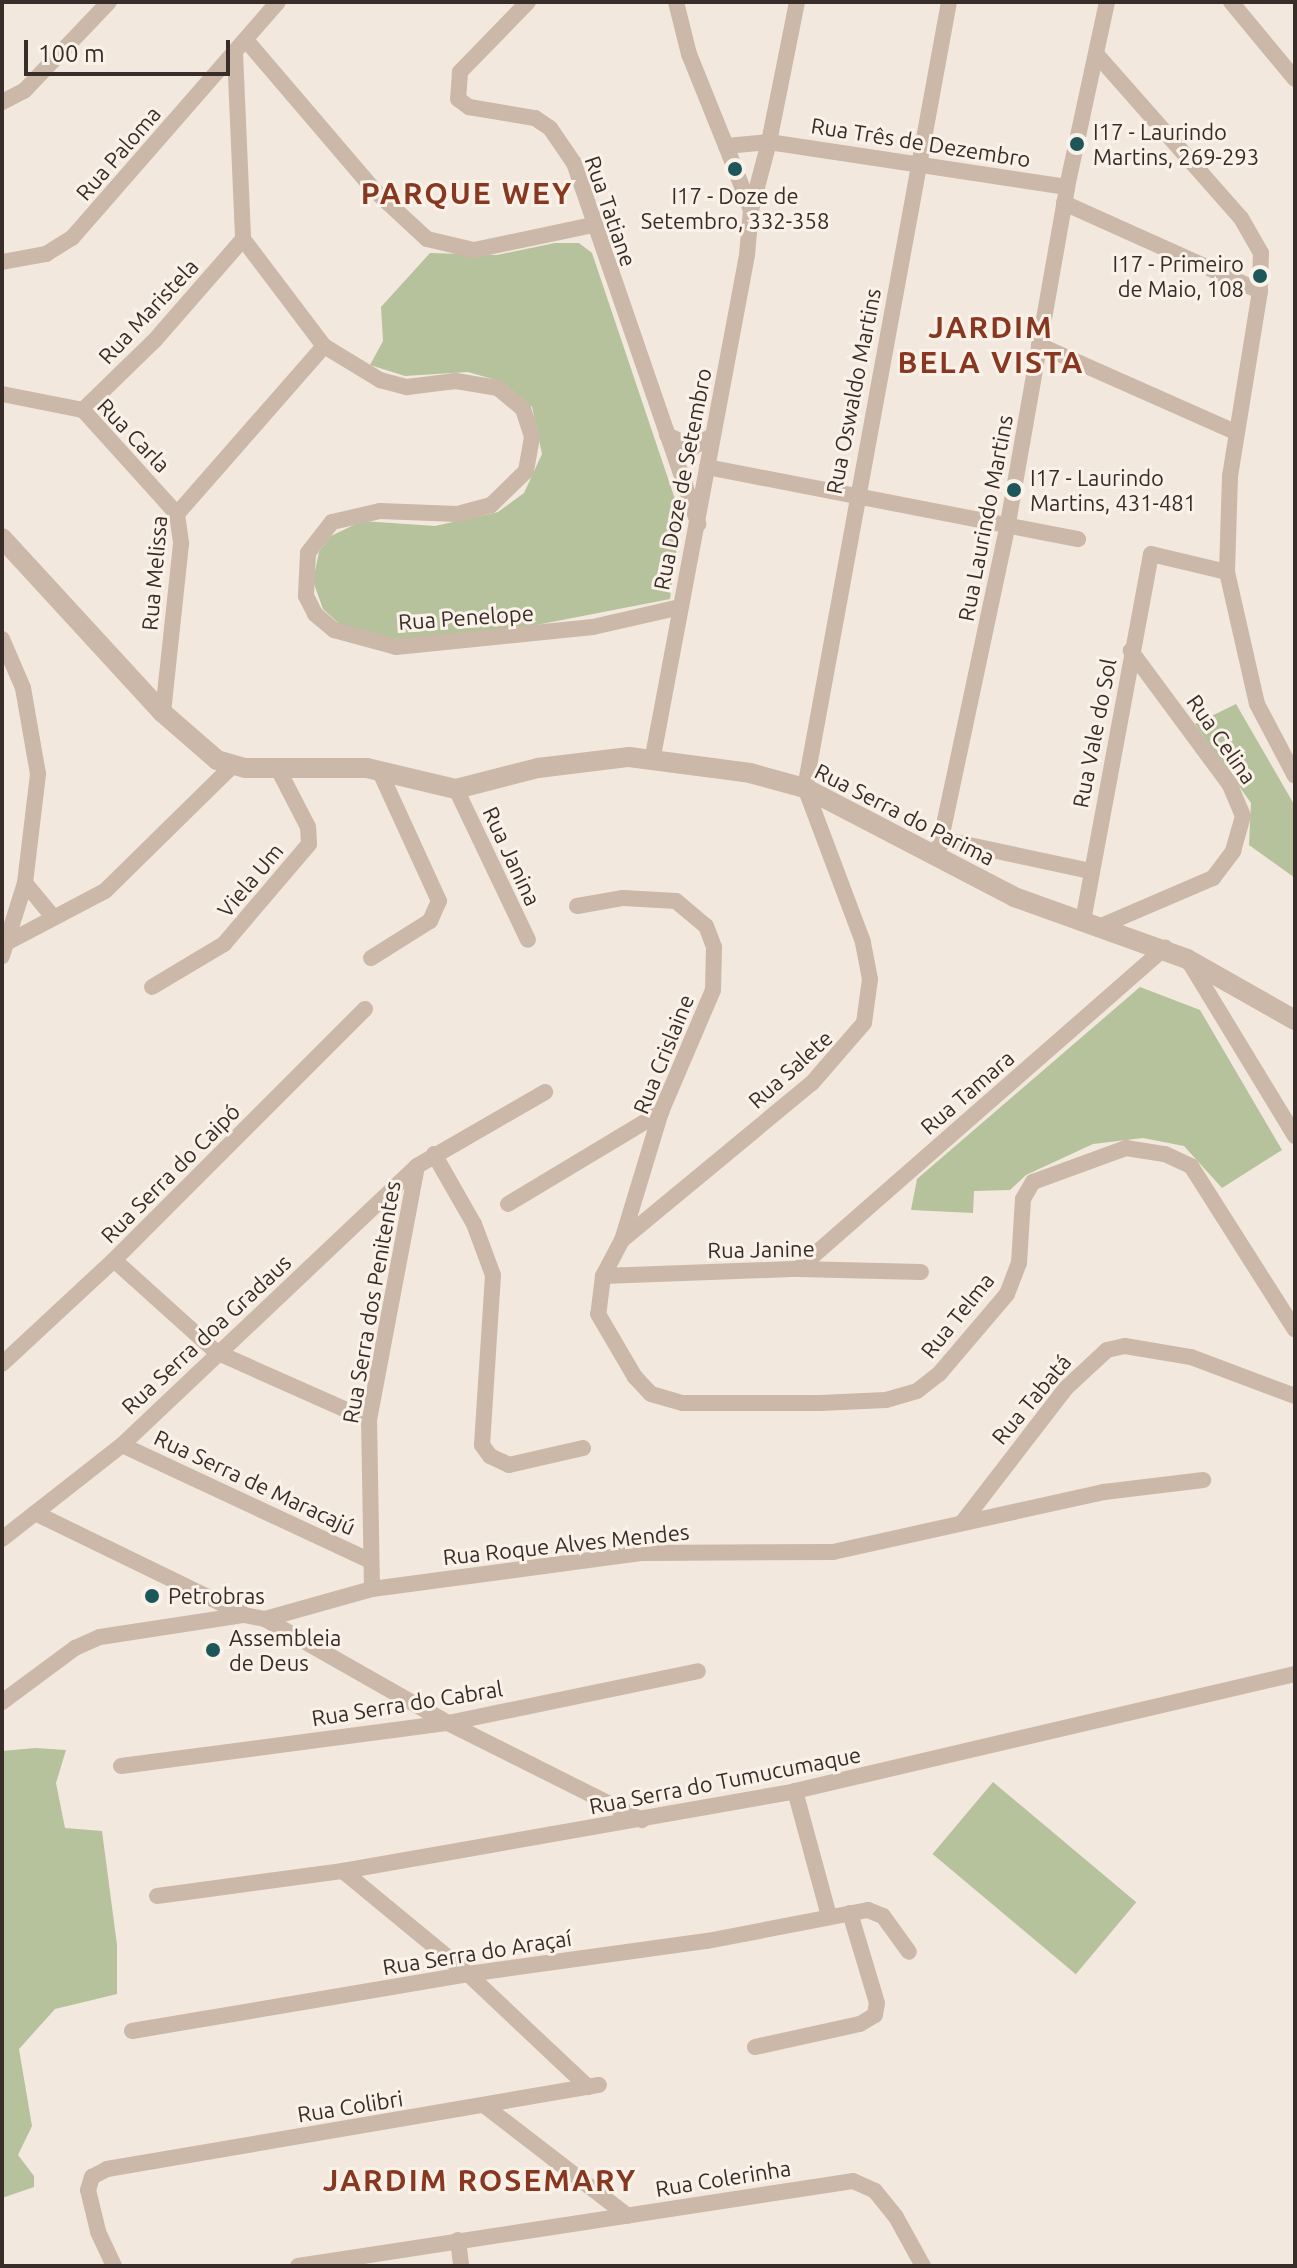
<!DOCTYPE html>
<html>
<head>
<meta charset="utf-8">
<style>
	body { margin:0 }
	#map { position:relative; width:1297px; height:2268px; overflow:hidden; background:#f2e8dd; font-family:Ubuntu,sans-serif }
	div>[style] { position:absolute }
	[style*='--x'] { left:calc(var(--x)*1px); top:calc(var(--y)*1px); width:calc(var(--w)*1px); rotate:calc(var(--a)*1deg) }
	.green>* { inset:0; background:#b6c29c; transform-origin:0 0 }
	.minor>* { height:16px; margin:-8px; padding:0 8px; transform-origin:8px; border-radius:8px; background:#cbb8a8 }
	.tertiary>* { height:20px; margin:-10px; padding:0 10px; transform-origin:10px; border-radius:10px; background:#cbb8a8 }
	.dots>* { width:22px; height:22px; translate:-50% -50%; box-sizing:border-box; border:4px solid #faf2e9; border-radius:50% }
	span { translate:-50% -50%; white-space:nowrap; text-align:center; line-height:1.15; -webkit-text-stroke:6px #faf2e9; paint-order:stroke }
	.poi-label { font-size:22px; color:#382d28 }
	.left { translate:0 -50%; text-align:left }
	.right { translate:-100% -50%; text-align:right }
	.street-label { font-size:22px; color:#382d28 }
	.district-label { font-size:30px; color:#883820; font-weight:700; letter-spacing:2px }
	.frame { position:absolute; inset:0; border:4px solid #382d28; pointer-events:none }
	.scale { position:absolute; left:24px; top:40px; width:206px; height:36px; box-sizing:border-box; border:4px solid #382d28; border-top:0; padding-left:10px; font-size:24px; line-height:28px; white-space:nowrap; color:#382d28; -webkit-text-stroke:6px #faf2e9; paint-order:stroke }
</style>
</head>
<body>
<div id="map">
	<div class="green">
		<i style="clip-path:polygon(555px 243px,579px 243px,592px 253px,681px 517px,670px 599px,475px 637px,396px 643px,344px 628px,323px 609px,313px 581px,319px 552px,331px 536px,362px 521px,435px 526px,498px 512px,524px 493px,542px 454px,532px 407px,503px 382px,468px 372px,405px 376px,370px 365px,383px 341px,381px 307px,430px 253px,497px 255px)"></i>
		<i style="clip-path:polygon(1236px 704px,1295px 806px,1295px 878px,1249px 845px,1251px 803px,1195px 724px)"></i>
		<i style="clip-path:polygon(1140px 987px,1200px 1010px,1282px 1150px,1222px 1188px,1184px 1146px,1143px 1138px,1093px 1144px,1026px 1175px,1010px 1190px,974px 1191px,973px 1213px,911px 1210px,917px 1179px)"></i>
		<i style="clip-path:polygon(35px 1748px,66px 1750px,56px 1783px,65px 1828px,102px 1831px,117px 1945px,117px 1994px,55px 2009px,19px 2049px,32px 2126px,18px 2155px,34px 2176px,34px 2187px,2px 2198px,2px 1751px)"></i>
		<i style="left:993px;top:1782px;width:187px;height:94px;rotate:40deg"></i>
	</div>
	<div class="minor">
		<i style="--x:528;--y:2;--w:98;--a:134.2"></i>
		<i style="--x:460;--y:72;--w:27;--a:94"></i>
		<i style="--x:458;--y:99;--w:14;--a:36"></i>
		<i style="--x:469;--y:107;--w:67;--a:9.5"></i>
		<i style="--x:535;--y:118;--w:18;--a:34"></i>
		<i style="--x:550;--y:128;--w:42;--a:55.6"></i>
		<i style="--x:574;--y:163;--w:382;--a:71"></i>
		<i style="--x:676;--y:2;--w:54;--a:76"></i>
		<i style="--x:689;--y:54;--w:99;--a:68.1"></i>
		<i style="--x:797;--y:2;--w:143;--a:101.3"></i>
		<i style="--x:769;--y:142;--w:70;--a:104.8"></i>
		<i style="--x:751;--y:210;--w:69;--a:-111.3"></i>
		<i style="--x:726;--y:146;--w:43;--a:-5.3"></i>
		<i style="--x:769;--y:142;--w:301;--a:8.6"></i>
		<i style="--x:1231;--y:2;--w:100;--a:50.3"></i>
		<i style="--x:246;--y:40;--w:197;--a:49.5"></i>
		<i style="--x:374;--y:190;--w:72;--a:42.8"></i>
		<i style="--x:427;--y:239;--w:48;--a:13.2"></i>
		<i style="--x:474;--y:250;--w:122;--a:-11.9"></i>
		<i style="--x:235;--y:53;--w:186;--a:87.5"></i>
		<i style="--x:243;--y:239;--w:134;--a:52.9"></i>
		<i style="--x:324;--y:346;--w:66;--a:31.3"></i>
		<i style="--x:380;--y:380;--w:28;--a:15"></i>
		<i style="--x:407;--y:387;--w:49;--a:-7"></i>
		<i style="--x:456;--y:381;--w:43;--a:9.5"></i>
		<i style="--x:498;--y:388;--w:33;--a:40"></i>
		<i style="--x:523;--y:409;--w:29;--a:72"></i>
		<i style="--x:532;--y:437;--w:35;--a:100"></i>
		<i style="--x:526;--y:471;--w:49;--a:135.8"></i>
		<i style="--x:491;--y:505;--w:35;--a:165"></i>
		<i style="--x:457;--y:514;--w:77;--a:-177.8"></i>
		<i style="--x:380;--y:511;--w:49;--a:167.1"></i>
		<i style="--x:332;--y:522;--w:39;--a:128"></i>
		<i style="--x:308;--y:553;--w:43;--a:92.7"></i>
		<i style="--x:306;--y:596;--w:20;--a:63"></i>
		<i style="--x:315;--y:614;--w:25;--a:40"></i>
		<i style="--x:334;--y:630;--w:64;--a:15.3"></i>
		<i style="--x:396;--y:647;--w:198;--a:-5.8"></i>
		<i style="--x:593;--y:627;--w:89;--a:-12.9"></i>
		<i style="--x:1098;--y:56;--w:216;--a:48.6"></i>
		<i style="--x:1241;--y:218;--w:40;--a:60.3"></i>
		<i style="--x:1261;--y:253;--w:38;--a:92"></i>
		<i style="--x:1260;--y:291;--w:187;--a:99.2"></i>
		<i style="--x:1230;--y:476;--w:96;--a:91.8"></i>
		<i style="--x:1227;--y:572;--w:135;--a:77.2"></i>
		<i style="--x:1257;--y:704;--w:81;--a:62.2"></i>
		<i style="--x:2;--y:102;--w:25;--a:-27"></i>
		<i style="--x:24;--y:91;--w:123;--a:-46.3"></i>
		<i style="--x:1064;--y:203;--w:215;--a:24.2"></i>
		<i style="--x:2;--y:262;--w:45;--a:-10.3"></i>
		<i style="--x:46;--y:254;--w:31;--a:-32"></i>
		<i style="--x:72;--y:238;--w:313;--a:-48.9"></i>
		<i style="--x:1039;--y:345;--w:214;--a:23.9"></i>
		<i style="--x:2;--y:394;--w:83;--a:11.2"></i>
		<i style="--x:83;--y:410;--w:140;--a:47.9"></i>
		<i style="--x:177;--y:514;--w:30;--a:82"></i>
		<i style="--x:181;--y:544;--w:170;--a:96.1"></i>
		<i style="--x:83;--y:410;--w:100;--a:-44.2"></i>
		<i style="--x:155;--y:340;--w:134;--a:-48.9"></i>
		<i style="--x:667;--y:435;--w:29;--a:25"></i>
		<i style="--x:693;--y:447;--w:22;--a:-30"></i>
		<i style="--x:707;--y:467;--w:378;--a:11"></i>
		<i style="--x:177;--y:514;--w:223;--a:-48.8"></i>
		<i style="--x:2;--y:639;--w:53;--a:66.8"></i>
		<i style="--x:23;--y:688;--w:87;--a:80.1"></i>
		<i style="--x:38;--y:774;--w:110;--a:96.8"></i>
		<i style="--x:25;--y:883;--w:77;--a:107.5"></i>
		<i style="--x:653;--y:756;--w:510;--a:-79.37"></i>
		<i style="--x:747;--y:255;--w:45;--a:-84.9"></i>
		<i style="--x:456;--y:789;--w:167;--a:64.5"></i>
		<i style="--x:941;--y:839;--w:152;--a:12.1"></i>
		<i style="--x:938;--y:853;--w:337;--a:-78"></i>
		<i style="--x:1008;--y:523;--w:341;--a:-80"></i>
		<i style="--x:1067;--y:187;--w:189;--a:-77.8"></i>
		<i style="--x:25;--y:883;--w:44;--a:50.5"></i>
		<i style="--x:577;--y:906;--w:47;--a:-9.9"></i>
		<i style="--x:623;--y:898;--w:53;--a:3.2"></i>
		<i style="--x:676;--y:901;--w:39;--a:40"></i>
		<i style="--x:706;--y:926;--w:22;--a:69"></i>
		<i style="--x:714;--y:947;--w:43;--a:91.3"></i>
		<i style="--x:713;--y:990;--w:133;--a:113.1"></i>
		<i style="--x:661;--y:1112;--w:134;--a:106.9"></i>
		<i style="--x:622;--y:1240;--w:41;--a:117.8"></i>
		<i style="--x:603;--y:1276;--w:38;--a:97"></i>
		<i style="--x:598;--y:1314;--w:73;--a:59.6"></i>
		<i style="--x:635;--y:1377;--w:23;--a:47"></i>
		<i style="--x:651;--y:1394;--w:33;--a:16"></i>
		<i style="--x:683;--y:1403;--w:137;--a:0"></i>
		<i style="--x:820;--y:1403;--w:66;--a:-2.6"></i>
		<i style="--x:886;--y:1400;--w:32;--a:-16"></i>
		<i style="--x:917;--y:1391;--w:28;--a:-38"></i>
		<i style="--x:939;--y:1374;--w:105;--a:-49.6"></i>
		<i style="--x:1007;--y:1294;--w:33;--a:-69"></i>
		<i style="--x:1019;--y:1263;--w:64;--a:-86.4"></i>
		<i style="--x:1023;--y:1199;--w:20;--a:-60"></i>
		<i style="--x:1033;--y:1182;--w:99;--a:-20.1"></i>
		<i style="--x:1126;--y:1148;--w:39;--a:9"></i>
		<i style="--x:1165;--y:1154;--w:29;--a:25"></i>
		<i style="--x:1191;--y:1166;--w:194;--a:57.6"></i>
		<i style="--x:1083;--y:921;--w:373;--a:-79.5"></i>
		<i style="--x:1151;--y:554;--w:78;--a:13.3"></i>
		<i style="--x:1101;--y:926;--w:122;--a:-23.2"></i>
		<i style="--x:1213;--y:878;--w:34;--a:-53"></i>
		<i style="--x:1233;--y:851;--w:36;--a:-74"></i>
		<i style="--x:1243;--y:816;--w:34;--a:-113"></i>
		<i style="--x:1230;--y:785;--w:167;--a:-126.5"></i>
		<i style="--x:10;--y:941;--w:107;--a:-27.8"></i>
		<i style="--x:105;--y:891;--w:178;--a:-44.5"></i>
		<i style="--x:371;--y:958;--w:70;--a:-32.1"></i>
		<i style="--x:430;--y:921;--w:22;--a:-66"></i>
		<i style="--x:439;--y:901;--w:142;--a:-114.6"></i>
		<i style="--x:1188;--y:960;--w:206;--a:58.7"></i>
		<i style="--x:152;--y:987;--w:84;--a:-30.8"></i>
		<i style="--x:224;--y:944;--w:131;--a:-49.6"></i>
		<i style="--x:309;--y:844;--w:17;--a:-93"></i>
		<i style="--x:308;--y:827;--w:68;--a:-117.3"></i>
		<i style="--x:434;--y:1154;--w:81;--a:60.3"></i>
		<i style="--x:474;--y:1224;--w:54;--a:69.6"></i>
		<i style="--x:493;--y:1275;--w:170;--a:93.7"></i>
		<i style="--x:482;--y:1445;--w:14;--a:54"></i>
		<i style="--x:490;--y:1456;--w:21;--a:25"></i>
		<i style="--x:509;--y:1465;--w:76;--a:-12.9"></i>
		<i style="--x:508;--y:1204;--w:179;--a:-31"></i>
		<i style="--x:622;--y:1240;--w:246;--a:-39.6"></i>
		<i style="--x:812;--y:1083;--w:79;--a:-49.1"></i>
		<i style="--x:864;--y:1023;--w:44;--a:-82.2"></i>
		<i style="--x:870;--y:979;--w:38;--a:-101"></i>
		<i style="--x:863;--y:942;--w:165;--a:-110.6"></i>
		<i style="--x:805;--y:788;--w:799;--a:-79.62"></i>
		<i style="--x:114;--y:1260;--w:137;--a:42"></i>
		<i style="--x:216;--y:1352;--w:167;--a:24"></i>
		<i style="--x:798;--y:1269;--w:488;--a:-41.2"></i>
		<i style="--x:603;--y:1276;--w:195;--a:-2.1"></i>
		<i style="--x:798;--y:1269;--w:123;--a:1.4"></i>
		<i style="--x:2;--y:1364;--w:153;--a:-42.9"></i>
		<i style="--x:114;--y:1260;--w:355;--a:-45"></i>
		<i style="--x:122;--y:1445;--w:272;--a:25"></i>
		<i style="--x:35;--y:1513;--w:231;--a:25.9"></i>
		<i style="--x:962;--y:1523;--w:170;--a:-52.4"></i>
		<i style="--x:1066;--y:1388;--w:56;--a:-42.8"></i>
		<i style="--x:1107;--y:1350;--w:18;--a:-13"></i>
		<i style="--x:1125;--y:1346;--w:67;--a:9.5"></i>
		<i style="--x:1191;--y:1357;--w:111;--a:20.6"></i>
		<i style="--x:2;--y:1539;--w:152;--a:-38.1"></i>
		<i style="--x:122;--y:1445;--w:406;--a:-43.4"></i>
		<i style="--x:417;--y:1166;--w:148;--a:-30"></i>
		<i style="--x:372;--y:1589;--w:169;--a:-91"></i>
		<i style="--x:369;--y:1420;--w:258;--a:-79.3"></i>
		<i style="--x:265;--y:1619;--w:210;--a:29.6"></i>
		<i style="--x:448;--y:1723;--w:217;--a:26.6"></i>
		<i style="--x:2;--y:1702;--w:91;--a:-36.5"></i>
		<i style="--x:75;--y:1648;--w:27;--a:-24"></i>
		<i style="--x:100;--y:1637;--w:146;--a:-8.7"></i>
		<i style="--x:244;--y:1615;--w:21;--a:11"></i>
		<i style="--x:265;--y:1619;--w:111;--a:-15.7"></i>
		<i style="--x:372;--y:1589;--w:271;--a:-7.6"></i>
		<i style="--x:641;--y:1553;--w:192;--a:-0.3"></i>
		<i style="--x:833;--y:1552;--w:278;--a:-12.5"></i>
		<i style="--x:1104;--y:1492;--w:100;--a:-6.9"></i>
		<i style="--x:121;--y:1766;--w:330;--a:-7.5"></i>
		<i style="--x:448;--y:1723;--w:255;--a:-11.7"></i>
		<i style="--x:795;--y:1791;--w:130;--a:74.8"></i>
		<i style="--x:343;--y:1871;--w:162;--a:39.5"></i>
		<i style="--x:468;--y:1974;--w:165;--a:43.3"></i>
		<i style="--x:157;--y:1896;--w:188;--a:-7.7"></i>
		<i style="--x:343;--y:1871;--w:459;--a:-10"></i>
		<i style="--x:795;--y:1791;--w:514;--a:-13.17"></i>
		<i style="--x:132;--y:2031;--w:341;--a:-9.6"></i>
		<i style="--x:468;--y:1974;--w:241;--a:-7.9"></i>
		<i style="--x:707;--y:1941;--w:164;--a:-10.9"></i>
		<i style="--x:868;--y:1910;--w:16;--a:22"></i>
		<i style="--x:883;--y:1916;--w:44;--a:54.2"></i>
		<i style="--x:755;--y:2047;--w:107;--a:-12.4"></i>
		<i style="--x:860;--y:2024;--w:17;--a:-31"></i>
		<i style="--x:875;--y:2015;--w:12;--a:-81"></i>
		<i style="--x:877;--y:2003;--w:94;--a:-106.7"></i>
		<i style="--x:485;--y:2106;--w:180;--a:37.6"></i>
		<i style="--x:458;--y:2240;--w:26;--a:83"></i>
		<i style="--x:114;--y:2266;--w:38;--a:-115"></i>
		<i style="--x:98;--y:2231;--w:42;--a:-103.7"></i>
		<i style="--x:88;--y:2190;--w:14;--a:-73"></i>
		<i style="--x:92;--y:2177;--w:17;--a:-28"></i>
		<i style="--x:107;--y:2169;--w:499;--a:-9.7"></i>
		<i style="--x:298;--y:2266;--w:561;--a:-8.71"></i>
		<i style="--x:853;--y:2181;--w:24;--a:24"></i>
		<i style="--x:875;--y:2191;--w:33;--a:51"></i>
		<i style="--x:896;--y:2217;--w:56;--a:61.1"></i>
	</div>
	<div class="tertiary">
		<i style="--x:2;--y:538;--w:238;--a:47.4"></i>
		<i style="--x:163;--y:713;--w:72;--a:41"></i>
		<i style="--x:217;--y:760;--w:29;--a:16"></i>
		<i style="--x:245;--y:768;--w:122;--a:0"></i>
		<i style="--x:367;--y:768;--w:91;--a:13.3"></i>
		<i style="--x:456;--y:789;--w:85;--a:-14.4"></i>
		<i style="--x:538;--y:768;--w:92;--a:-6.9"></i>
		<i style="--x:629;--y:757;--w:122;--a:7.5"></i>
		<i style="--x:750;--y:773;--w:57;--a:15.3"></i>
		<i style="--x:805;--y:788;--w:236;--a:27.5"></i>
		<i style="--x:1014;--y:897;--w:184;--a:19.7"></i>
		<i style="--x:1187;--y:959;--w:124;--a:29.5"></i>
	</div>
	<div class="dots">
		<i style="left:1077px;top:144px;background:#1d575a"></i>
		<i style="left:735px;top:169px;background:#1d575a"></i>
		<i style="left:1260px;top:276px;background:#1d575a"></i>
		<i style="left:1014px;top:490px;background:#1d575a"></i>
		<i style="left:152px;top:1596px;background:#1d575a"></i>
		<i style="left:213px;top:1650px;background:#1d575a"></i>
	</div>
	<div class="poi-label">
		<span class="left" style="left:1093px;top:144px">I17 - Laurindo<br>Martins, 269-293</span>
		<span style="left:735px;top:208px">I17 - Doze de<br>Setembro, 332-358</span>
		<span class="right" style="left:1244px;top:276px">I17 - Primeiro<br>de Maio, 108</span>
		<span class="left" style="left:1030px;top:490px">I17 - Laurindo<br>Martins, 431-481</span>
		<span class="left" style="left:168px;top:1596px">Petrobras</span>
		<span class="left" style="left:229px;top:1650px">Assembleia<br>de Deus</span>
	</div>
	<div class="street-label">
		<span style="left:921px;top:142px;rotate:9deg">Rua Três de Dezembro</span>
		<span style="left:118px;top:153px;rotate:-49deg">Rua Paloma</span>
		<span style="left:611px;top:211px;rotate:71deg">Rua Tatiane</span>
		<span style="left:148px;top:311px;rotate:-47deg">Rua Maristela</span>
		<span style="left:853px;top:391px;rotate:-79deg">Rua Oswaldo Martins</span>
		<span style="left:134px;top:435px;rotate:46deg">Rua Carla</span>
		<span style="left:682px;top:479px;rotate:-79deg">Rua Doze de Setembro</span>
		<span style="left:985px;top:518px;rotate:-79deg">Rua Laurindo Martins</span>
		<span style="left:154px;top:573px;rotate:-85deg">Rua Melissa</span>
		<span style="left:466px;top:617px;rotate:-4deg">Rua Penelope</span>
		<span style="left:1094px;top:733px;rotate:-79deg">Rua Vale do Sol</span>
		<span style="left:1222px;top:739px;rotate:55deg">Rua Celina</span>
		<span style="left:905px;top:814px;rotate:27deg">Rua Serra do Parima</span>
		<span style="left:512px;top:856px;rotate:65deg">Rua Janina</span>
		<span style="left:250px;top:880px;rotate:-50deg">Viela Um</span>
		<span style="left:663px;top:1054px;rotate:-68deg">Rua Crislaine</span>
		<span style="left:790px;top:1069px;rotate:-42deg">Rua Salete</span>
		<span style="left:967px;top:1092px;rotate:-41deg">Rua Tamara</span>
		<span style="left:170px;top:1173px;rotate:-45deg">Rua Serra do Caipó</span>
		<span style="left:761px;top:1249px;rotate:-1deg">Rua Janine</span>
		<span style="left:371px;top:1302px;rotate:-80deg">Rua Serra dos Penitentes</span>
		<span style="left:957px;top:1315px;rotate:-51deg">Rua Telma</span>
		<span style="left:206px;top:1334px;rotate:-43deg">Rua Serra doa Gradaus</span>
		<span style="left:1031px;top:1399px;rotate:-50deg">Rua Tabatá</span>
		<span style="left:255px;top:1482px;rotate:25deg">Rua Serra de Maracajú</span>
		<span style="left:566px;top:1544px;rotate:-6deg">Rua Roque Alves Mendes</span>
		<span style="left:407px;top:1703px;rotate:-9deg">Rua Serra do Cabral</span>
		<span style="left:725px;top:1780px;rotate:-11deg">Rua Serra do Tumucumaque</span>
		<span style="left:477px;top:1952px;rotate:-9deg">Rua Serra do Araçaí</span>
		<span style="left:350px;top:2106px;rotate:-9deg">Rua Colibri</span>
		<span style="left:723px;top:2178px;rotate:-9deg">Rua Colerinha</span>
	</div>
	<div class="district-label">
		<span style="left:467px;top:193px">PARQUE WEY</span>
		<span style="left:991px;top:344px">JARDIM<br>BELA VISTA</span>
		<span style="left:480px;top:2180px">JARDIM ROSEMARY</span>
	</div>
	<div class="frame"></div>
	<div class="scale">100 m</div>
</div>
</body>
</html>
